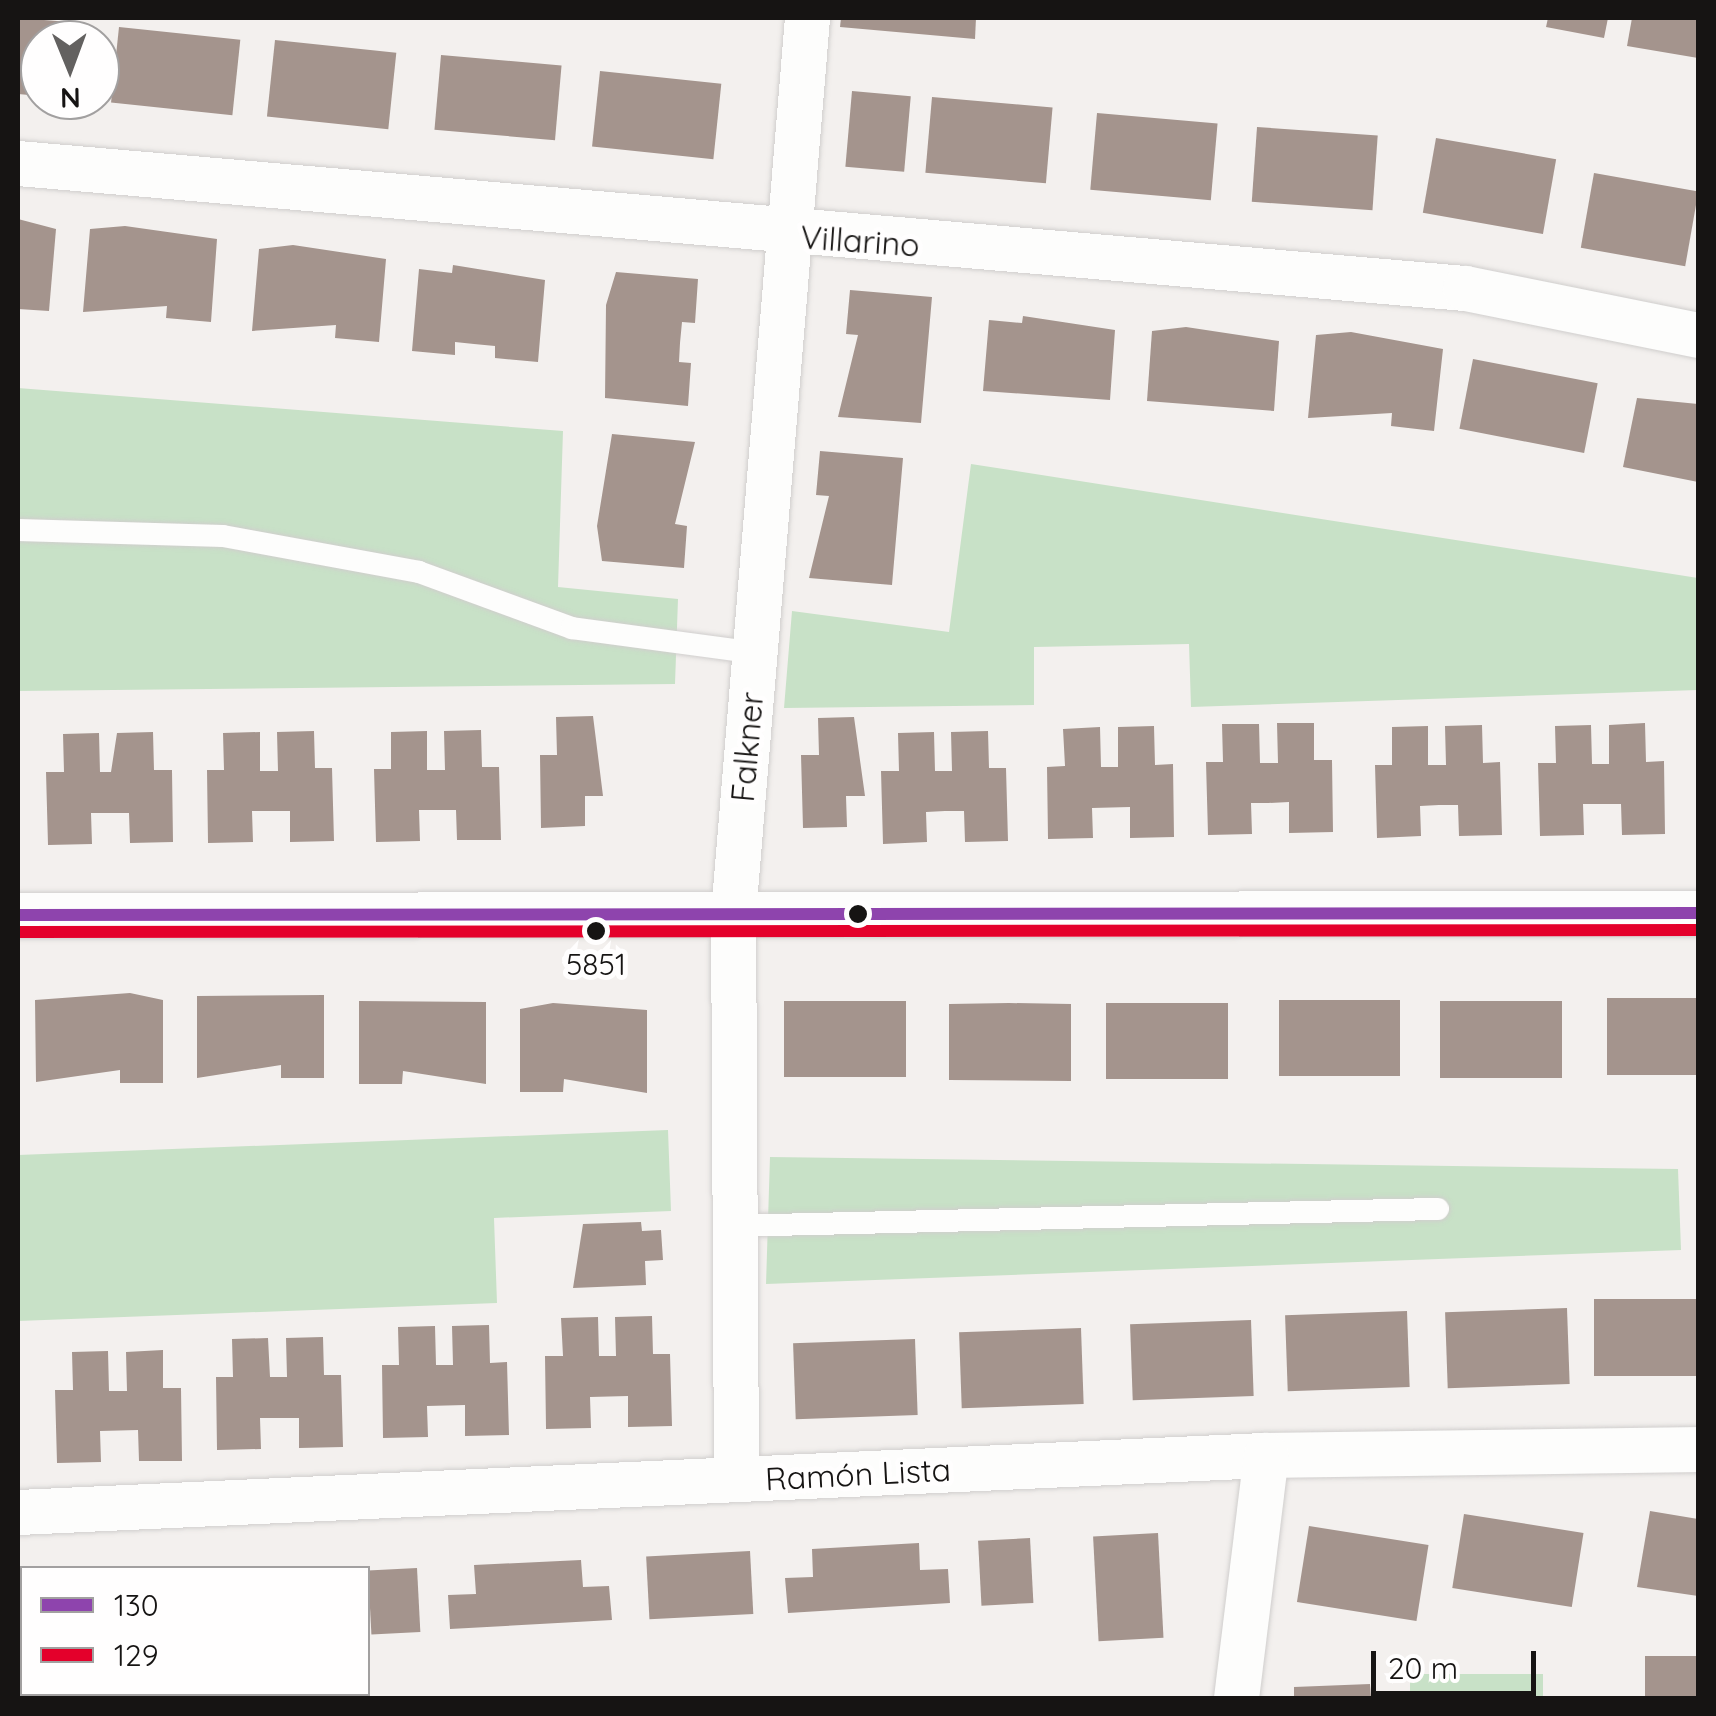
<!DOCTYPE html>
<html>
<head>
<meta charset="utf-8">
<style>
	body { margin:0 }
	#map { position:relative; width:1716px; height:1716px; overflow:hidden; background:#f3f0ee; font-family:Quicksand,sans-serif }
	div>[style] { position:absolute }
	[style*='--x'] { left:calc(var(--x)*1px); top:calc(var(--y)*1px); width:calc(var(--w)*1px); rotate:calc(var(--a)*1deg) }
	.green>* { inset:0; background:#c8e1c7; transform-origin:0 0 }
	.building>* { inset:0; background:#a4948d; transform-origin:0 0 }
	.roads { filter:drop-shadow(0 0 2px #d0cecd) drop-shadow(0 0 2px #d0cecd) }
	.service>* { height:22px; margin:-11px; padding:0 11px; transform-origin:11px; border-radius:11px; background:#fdfdfc }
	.minor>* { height:45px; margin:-22.5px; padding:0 22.5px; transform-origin:22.5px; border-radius:22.5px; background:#fdfdfc }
	.bus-1>* { height:12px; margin:-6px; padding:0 6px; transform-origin:6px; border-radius:6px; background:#8e44ad }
	.bus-2>* { height:12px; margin:-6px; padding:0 6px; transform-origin:6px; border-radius:6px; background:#e4002b }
	.dots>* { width:28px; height:28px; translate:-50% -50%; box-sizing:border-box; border:5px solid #fffefe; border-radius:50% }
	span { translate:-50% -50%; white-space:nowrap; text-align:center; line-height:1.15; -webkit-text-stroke:10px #fffefe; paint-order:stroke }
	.bus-label { font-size:30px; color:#161413 }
	.street-label { font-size:32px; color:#161413 }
	.frame { position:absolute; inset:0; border:20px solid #161413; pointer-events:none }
	.legend { position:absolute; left:20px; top:1566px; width:350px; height:130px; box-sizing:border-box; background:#fffefe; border:2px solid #a2a0a0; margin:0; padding:12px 18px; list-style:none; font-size:30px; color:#161413 }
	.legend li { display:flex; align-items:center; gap:20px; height:50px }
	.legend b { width:50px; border:2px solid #a2a0a0 }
	.north { position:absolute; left:20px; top:20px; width:100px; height:100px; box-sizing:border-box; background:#fffefe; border:2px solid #a2a0a0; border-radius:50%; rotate:179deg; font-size:28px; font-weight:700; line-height:40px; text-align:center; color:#161413 }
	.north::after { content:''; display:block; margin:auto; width:35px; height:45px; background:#636160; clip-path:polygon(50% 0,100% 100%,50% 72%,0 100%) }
	.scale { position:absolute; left:1371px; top:1651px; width:165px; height:45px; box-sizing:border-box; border:5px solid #161413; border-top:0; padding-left:12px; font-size:30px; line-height:35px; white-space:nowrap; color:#161413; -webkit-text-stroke:8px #fffefe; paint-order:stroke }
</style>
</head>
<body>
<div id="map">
	<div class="green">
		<i style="clip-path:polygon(18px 388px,563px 431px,558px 587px,678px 599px,675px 684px,18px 691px)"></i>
		<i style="clip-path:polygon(971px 464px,1698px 578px,1698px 690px,1191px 707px,1189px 644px,1034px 647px,1034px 705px,784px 708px,792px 611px,949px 632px)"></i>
		<i style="clip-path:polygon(668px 1130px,671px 1211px,494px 1218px,497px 1303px,18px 1321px,18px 1155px)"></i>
		<i style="clip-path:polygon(770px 1157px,1678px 1169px,1681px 1250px,766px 1284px)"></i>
		<i style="left:1410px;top:1674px;width:133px;height:24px"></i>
	</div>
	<div class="building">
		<i style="clip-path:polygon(18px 18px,70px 22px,69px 40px,40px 40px,40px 96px,18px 94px)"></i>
		<i style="clip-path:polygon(841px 18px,976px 18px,975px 39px,840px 27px)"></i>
		<i style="clip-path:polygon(1548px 18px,1608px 18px,1604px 38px,1546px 27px)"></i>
		<i style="clip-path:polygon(1632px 18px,1698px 18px,1698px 58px,1627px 46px)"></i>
		<i style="left:119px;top:27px;width:122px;height:76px;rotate:6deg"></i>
		<i style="left:275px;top:40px;width:122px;height:77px;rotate:6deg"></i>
		<i style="left:441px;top:55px;width:121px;height:75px;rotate:5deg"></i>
		<i style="left:600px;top:71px;width:122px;height:76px;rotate:6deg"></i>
		<i style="left:852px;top:91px;width:59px;height:76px;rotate:5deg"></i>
		<i style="left:932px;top:97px;width:121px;height:76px;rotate:5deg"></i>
		<i style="left:1097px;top:113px;width:121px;height:77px;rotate:5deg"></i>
		<i style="left:1257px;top:127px;width:121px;height:75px;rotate:4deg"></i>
		<i style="left:1436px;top:138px;width:122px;height:76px;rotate:10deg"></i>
		<i style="left:1594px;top:173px;width:106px;height:76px;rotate:10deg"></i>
		<i style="clip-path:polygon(18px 219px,56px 229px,49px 311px,18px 309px)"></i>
		<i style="clip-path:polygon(125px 226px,217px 239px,211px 322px,166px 318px,167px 306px,83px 312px,90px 229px)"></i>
		<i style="clip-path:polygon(293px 245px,386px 259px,379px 342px,335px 338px,336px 325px,252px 331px,259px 249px)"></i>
		<i style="clip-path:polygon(453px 265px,545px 280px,538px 362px,495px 358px,495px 346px,474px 344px,455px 342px,455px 355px,412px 351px,419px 269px,452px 273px)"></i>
		<i style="clip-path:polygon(616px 272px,698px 279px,695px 323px,682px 322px,680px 343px,679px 362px,691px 363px,688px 406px,605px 398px,606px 305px)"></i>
		<i style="clip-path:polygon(850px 290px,932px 297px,921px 423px,838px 417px,858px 335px,846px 334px)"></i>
		<i style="clip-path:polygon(1023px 316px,1115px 330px,1110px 400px,983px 391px,989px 320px,1022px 323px)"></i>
		<i style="clip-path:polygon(1186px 327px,1279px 341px,1274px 411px,1147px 401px,1152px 331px)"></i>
		<i style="clip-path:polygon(1351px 332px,1443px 349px,1434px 431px,1391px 426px,1392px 413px,1308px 418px,1316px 335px)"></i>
		<i style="left:1473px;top:359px;width:127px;height:71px;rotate:11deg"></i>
		<i style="clip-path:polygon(1637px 398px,1698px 404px,1698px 482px,1623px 467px)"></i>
		<i style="clip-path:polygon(612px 434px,695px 442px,675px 524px,687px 526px,684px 568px,602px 561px,597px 526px)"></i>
		<i style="clip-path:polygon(820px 451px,903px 458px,892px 585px,809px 578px,829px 496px,816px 495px)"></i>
		<i style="clip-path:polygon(593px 716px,603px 796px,585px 796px,585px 826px,541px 828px,540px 755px,557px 755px,556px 717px)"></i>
		<i style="clip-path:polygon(854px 717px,865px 796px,846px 796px,847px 827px,803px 828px,801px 755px,819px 755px,818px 718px)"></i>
		<i style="clip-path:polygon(1277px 723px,1314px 723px,1314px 760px,1332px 760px,1333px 832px,1289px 833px,1289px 802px,1268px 803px,1251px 803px,1252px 834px,1208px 835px,1206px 762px,1223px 762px,1222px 724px,1259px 724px,1260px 763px,1278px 763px)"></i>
		<i style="clip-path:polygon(1645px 723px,1646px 762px,1664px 761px,1665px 834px,1622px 835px,1621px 804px,1583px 804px,1584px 835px,1540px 836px,1538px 763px,1556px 763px,1555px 726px,1591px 725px,1592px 764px,1609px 764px,1609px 725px)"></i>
		<i style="clip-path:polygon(1482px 725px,1483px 763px,1500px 762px,1502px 835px,1459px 836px,1458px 805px,1439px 805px,1420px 806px,1421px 836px,1377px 838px,1375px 765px,1392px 765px,1392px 727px,1428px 726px,1428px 765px,1446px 765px,1445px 726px)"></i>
		<i style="clip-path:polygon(1154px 726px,1155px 765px,1173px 764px,1174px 837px,1130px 838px,1130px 807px,1092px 808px,1093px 838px,1048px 839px,1047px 767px,1065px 766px,1063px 729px,1100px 727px,1101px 767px,1118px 767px,1118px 727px)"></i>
		<i style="clip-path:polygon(481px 730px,482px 767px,499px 767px,501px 840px,457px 840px,456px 810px,419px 810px,420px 841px,376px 842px,374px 769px,391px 769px,391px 732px,427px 731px,427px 770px,445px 770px,444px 731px)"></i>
		<i style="clip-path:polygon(314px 731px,315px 768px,332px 768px,334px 841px,290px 842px,290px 811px,252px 811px,253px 842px,208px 843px,207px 770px,224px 770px,223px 733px,260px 732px,260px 771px,278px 771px,277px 732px)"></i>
		<i style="clip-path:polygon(988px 731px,989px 768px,1006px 768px,1008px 841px,965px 842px,964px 811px,945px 811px,926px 812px,927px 842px,883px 844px,881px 771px,899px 771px,898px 733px,934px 732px,935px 771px,952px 771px,951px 732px)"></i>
		<i style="clip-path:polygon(153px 732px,154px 770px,172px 770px,173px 842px,130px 843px,129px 813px,91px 813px,92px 844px,48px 845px,46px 772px,64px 772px,63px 734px,99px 733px,100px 772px,111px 772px,117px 733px)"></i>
		<i style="clip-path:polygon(130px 993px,163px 1000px,163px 1083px,120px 1083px,120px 1070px,36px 1082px,35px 1000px)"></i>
		<i style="clip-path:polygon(324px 995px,324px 1078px,281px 1078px,281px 1065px,197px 1078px,197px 996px)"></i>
		<i style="left:1607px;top:998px;width:91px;height:77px"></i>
		<i style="left:1279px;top:1000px;width:121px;height:76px"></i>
		<i style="clip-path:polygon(359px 1001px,486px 1002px,486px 1084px,403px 1071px,402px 1084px,359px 1084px)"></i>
		<i style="left:784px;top:1001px;width:122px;height:76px"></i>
		<i style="left:1440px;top:1001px;width:122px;height:77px"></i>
		<i style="clip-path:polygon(553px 1003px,647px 1010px,647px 1093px,564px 1079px,563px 1092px,520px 1092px,520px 1009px)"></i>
		<i style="clip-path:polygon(1009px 1003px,1071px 1004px,1071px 1081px,949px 1080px,949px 1004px)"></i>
		<i style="left:1106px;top:1003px;width:122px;height:76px"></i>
		<i style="clip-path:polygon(641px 1222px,642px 1231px,661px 1230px,663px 1260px,645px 1261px,646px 1285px,573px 1288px,583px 1224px)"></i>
		<i style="left:1698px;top:1299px;width:77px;height:104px;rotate:90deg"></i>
		<i style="left:1567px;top:1308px;width:76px;height:122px;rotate:88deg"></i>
		<i style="left:1407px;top:1311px;width:76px;height:122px;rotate:88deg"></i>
		<i style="clip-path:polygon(652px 1316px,653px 1354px,670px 1354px,672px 1426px,628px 1427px,628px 1396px,590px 1397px,591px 1428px,546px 1429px,545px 1356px,563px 1356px,561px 1318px,598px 1317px,599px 1356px,616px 1356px,615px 1317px)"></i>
		<i style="left:1251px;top:1320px;width:76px;height:121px;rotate:88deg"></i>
		<i style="clip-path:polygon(489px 1325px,490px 1363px,507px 1362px,509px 1435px,465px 1436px,465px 1405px,427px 1406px,428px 1437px,383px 1438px,382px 1365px,399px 1365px,398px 1327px,435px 1326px,436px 1365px,453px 1365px,452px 1326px)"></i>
		<i style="left:1081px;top:1328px;width:76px;height:122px;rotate:88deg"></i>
		<i style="clip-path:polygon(323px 1337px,324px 1375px,341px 1375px,343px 1447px,299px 1448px,299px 1418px,260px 1418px,261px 1449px,217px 1450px,216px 1377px,233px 1377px,232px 1339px,268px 1338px,270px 1377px,287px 1377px,286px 1338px)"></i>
		<i style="left:915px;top:1339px;width:76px;height:122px;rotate:88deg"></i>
		<i style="clip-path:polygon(163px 1350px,163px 1388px,181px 1388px,182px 1461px,139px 1461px,138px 1430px,100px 1431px,101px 1462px,57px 1463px,55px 1390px,73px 1390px,72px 1352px,108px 1351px,109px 1391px,127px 1391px,126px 1352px)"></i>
		<i style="clip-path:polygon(1650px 1511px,1698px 1519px,1698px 1596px,1637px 1587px)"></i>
		<i style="left:1464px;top:1514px;width:121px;height:75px;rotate:9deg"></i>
		<i style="left:1309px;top:1526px;width:121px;height:77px;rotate:9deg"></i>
		<i style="left:1158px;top:1533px;width:105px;height:65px;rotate:87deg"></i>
		<i style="left:1030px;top:1538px;width:65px;height:52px;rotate:87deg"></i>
		<i style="clip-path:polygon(919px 1543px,920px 1570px,948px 1569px,950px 1603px,788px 1613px,785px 1578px,813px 1577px,812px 1549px)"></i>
		<i style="left:750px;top:1551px;width:63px;height:104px;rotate:87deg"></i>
		<i style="clip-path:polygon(581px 1560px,583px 1587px,609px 1586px,612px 1620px,450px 1629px,448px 1595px,476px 1594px,474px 1565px)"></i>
		<i style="left:417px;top:1568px;width:64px;height:49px;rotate:87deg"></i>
		<i style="left:22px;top:1582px;width:64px;height:4px;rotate:90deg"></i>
		<i style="left:1698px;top:1656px;width:42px;height:53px;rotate:90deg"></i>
		<i style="clip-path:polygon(1370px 1684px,1371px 1698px,1294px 1698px,1294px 1687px)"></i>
	</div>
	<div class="roads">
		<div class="service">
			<i style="--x:18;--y:530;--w:205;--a:1.7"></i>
			<i style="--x:223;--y:536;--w:199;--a:10.4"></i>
			<i style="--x:419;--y:572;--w:163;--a:20.1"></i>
			<i style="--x:572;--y:628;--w:186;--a:7.7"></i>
			<i style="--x:730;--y:1226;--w:708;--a:-1.38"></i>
		</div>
		<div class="minor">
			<i style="--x:18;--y:163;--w:1452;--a:4.94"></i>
			<i style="--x:1465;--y:288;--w:238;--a:11.4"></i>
			<i style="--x:18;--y:915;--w:1680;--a:-0.07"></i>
			<i style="--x:736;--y:1479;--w:565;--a:-90.3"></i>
			<i style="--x:733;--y:914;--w:899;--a:-85.28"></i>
			<i style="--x:18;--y:1512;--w:1249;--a:-2.62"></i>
			<i style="--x:1266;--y:1455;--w:432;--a:-0.8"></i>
			<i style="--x:1236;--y:1698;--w:245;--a:-83"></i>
		</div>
	</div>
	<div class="bus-1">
		<i style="--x:18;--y:915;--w:1680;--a:-0.07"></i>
	</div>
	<div class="bus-2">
		<i style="--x:18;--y:932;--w:1680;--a:-0.07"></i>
	</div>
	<div class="dots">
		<i style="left:858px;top:914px;background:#161413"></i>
		<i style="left:596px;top:931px;background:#161413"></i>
	</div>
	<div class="bus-label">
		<span style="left:596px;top:964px">5851</span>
	</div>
	<div class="street-label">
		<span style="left:860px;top:241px;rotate:4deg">Villarino</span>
		<span style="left:747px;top:747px;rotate:-85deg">Falkner</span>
		<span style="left:858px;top:1474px;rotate:-3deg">Ramón Lista</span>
	</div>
	<div class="frame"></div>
	<ul class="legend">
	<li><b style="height:12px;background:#8e44ad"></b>130</li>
	<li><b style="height:12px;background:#e4002b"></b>129</li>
	</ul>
	<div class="north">N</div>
	<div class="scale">20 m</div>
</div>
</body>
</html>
